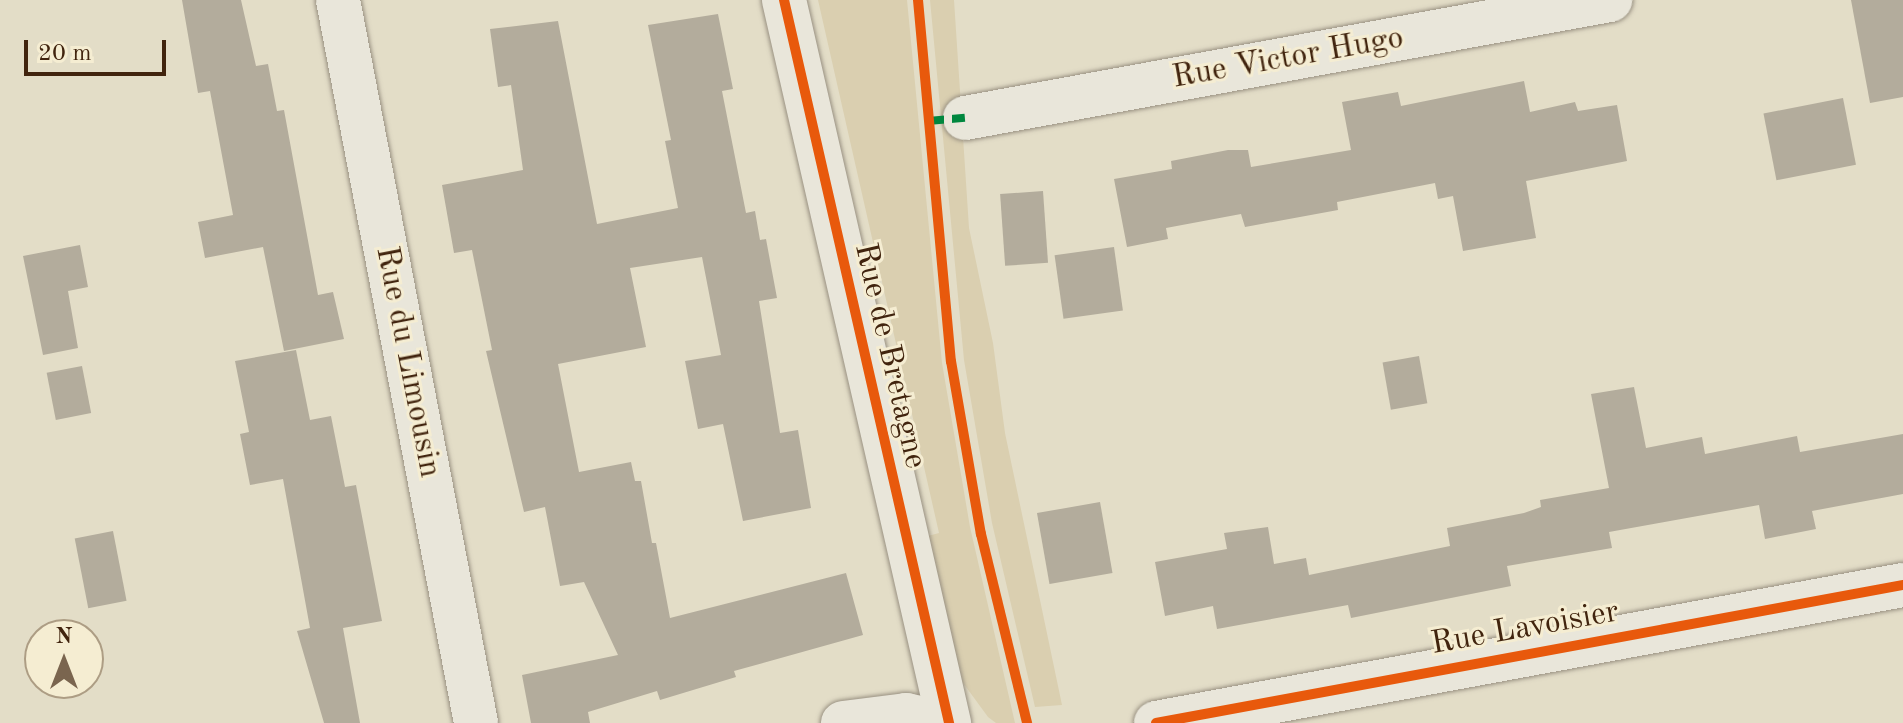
<!DOCTYPE html>
<html>
<head>
<meta charset="utf-8">
<style>
	body { margin:0 }
	#map { position:relative; width:1903px; height:723px; overflow:hidden; background:#e3ddc7; font-family:"Old Standard TT",serif }
	div>[style] { position:absolute }
	[style*='--x'] { left:calc(var(--x)*1px); top:calc(var(--y)*1px); width:calc(var(--w)*1px); rotate:calc(var(--a)*1deg) }
	.green>* { inset:0; background:#dacfb0 }
	.building>* { inset:0; background:#b3ac9c; transform-origin:0 0 }
	.roads { filter:drop-shadow(0 0 2px #999182) drop-shadow(0 0 2px #999182) }
	.minor>* { height:44px; margin:-22px; padding:0 22px; transform-origin:22px; border-radius:22px; background:#e9e6da }
	.quiet>* { height:8px; margin-top:-4px; transform-origin:0; background:repeating-linear-gradient(90deg,#00873e 0 16px,transparent 0 24px) }
	.cycleway>* { height:10px; margin:-5px; padding:0 5px; transform-origin:5px; border-radius:5px; background:#e8590c }
	span { translate:-50% -50%; white-space:nowrap; text-align:center; line-height:1.15; -webkit-text-stroke:6px #f5edd2; paint-order:stroke }
	.street-label { font-size:32px; color:#41240e }
	.north { position:absolute; left:24px; top:619px; width:80px; height:80px; box-sizing:border-box; background:#f5edd2; border:2px solid #ad9d84; border-radius:50%; rotate:0deg; font-size:22px; font-weight:700; line-height:32px; text-align:center; color:#41240e }
	.north::after { content:''; display:block; margin:auto; width:28px; height:36px; background:#7a654f; clip-path:polygon(50% 0,100% 100%,50% 72%,0 100%) }
	.scale { position:absolute; left:24px; top:40px; width:142px; height:36px; box-sizing:border-box; border:4px solid #41240e; border-top:0; padding-left:10px; font-size:24px; line-height:28px; white-space:nowrap; color:#41240e; -webkit-text-stroke:6px #f5edd2; paint-order:stroke }
</style>
</head>
<body>
<div id="map">
	<div class="green">
		<i style="clip-path:polygon(818px 0,907px 0,942px 363px,970px 527px,1015px 723px,996px 723px,988px 717px,958px 676px,924px 537px,939px 533px)"></i>
		<i style="clip-path:polygon(930px 0,954px 0,969px 228px,993px 343px,1005px 433px,1062px 705px,1035px 707px,992px 523px,964px 360px)"></i>
	</div>
	<div class="building">
		<i style="clip-path:polygon(182px 0,241px 0,256px 66px,268px 64px,277px 111px,284px 110px,318px 295px,333px 292px,344px 339px,284px 351px,263px 247px,205px 258px,198px 222px,233px 215px,210px 91px,198px 93px)"></i>
		<i style="clip-path:polygon(1851px 0,1903px 0,1903px 97px,1870px 103px)"></i>
		<i style="clip-path:polygon(718px 14px,733px 89px,722px 91px,746px 213px,755px 211px,760px 240px,766px 239px,777px 298px,759px 301px,780px 433px,798px 430px,811px 508px,743px 521px,723px 424px,698px 429px,685px 361px,721px 355px,702px 257px,630px 268px,646px 347px,558px 364px,579px 472px,631px 462px,635px 481px,641px 481px,652px 543px,656px 543px,670px 618px,846px 573px,863px 635px,734px 671px,736px 677px,660px 700px,657px 691px,588px 712px,590px 723px,531px 723px,522px 675px,618px 655px,584px 582px,560px 586px,545px 507px,524px 512px,486px 351px,492px 350px,472px 250px,454px 253px,442px 185px,523px 170px,511px 85px,498px 87px,490px 29px,558px 21px,597px 224px,678px 208px,665px 141px,671px 140px,648px 25px)"></i>
		<i style="clip-path:polygon(1524px 81px,1530px 112px,1575px 102px,1578px 111px,1617px 105px,1627px 161px,1526px 181px,1536px 238px,1463px 251px,1453px 196px,1438px 199px,1435px 183px,1337px 202px,1338px 210px,1245px 227px,1241px 214px,1166px 228px,1168px 239px,1127px 247px,1114px 179px,1172px 169px,1171px 161px,1228px 150px,1248px 150px,1251px 167px,1351px 150px,1342px 102px,1398px 92px,1401px 106px)"></i>
		<i style="left:1843px;top:98px;width:68px;height:81px;rotate:79deg"></i>
		<i style="left:1043px;top:191px;width:72px;height:43px;rotate:86deg"></i>
		<i style="clip-path:polygon(80px 245px,88px 287px,68px 291px,78px 348px,43px 355px,23px 256px)"></i>
		<i style="left:1114px;top:247px;width:64px;height:60px;rotate:82deg"></i>
		<i style="clip-path:polygon(296px 350px,310px 420px,331px 416px,345px 487px,356px 485px,382px 621px,343px 628px,360px 723px,324px 723px,297px 631px,310px 628px,283px 479px,250px 485px,240px 434px,249px 432px,235px 361px)"></i>
		<i style="left:1419px;top:356px;width:48px;height:37px;rotate:80deg"></i>
		<i style="left:82px;top:366px;width:48px;height:36px;rotate:79deg"></i>
		<i style="clip-path:polygon(1634px 387px,1646px 448px,1702px 437px,1705px 454px,1797px 436px,1800px 452px,1903px 434px,1903px 494px,1812px 511px,1816px 529px,1765px 539px,1759px 505px,1609px 532px,1612px 548px,1507px 566px,1511px 586px,1351px 618px,1348px 605px,1217px 629px,1213px 606px,1165px 616px,1155px 562px,1227px 549px,1224px 533px,1268px 527px,1274px 564px,1306px 558px,1309px 575px,1450px 546px,1447px 528px,1524px 513px,1541px 507px,1540px 500px,1609px 488px,1591px 394px)"></i>
		<i style="left:1100px;top:502px;width:72px;height:64px;rotate:80deg"></i>
		<i style="left:113px;top:531px;width:71px;height:39px;rotate:79deg"></i>
	</div>
	<div class="roads">
		<div class="minor">
			<i style="--x:338;--y:0;--w:736;--a:79.19"></i>
			<i style="--x:784;--y:0;--w:742;--a:77.14"></i>
			<i style="--x:965;--y:118;--w:656;--a:-10.37"></i>
			<i style="--x:843;--y:723;--w:64;--a:-7.2"></i>
			<i style="--x:906;--y:715;--w:38;--a:12"></i>
			<i style="--x:1156;--y:723;--w:760;--a:-10.47"></i>
		</div>
	</div>
	<div class="quiet">
		<i style="--x:928;--y:121;--w:37;--a:-5"></i>
	</div>
	<div class="cycleway">
		<i style="--x:784;--y:0;--w:742;--a:77.14"></i>
		<i style="--x:918;--y:0;--w:363;--a:84.8"></i>
		<i style="--x:951;--y:361;--w:176;--a:80.2"></i>
		<i style="--x:981;--y:534;--w:195;--a:76.3"></i>
		<i style="--x:1156;--y:723;--w:760;--a:-10.47"></i>
	</div>
	<div class="street-label">
		<span style="left:1288px;top:59px;rotate:-10deg">Rue Victor Hugo</span>
		<span style="left:889px;top:356px;rotate:77deg">Rue de Bretagne</span>
		<span style="left:407px;top:362px;rotate:79deg">Rue du Limousin</span>
		<span style="left:1525px;top:629px;rotate:-10deg">Rue Lavoisier</span>
	</div>
	<div class="north">N</div>
	<div class="scale">20 m</div>
</div>
</body>
</html>
